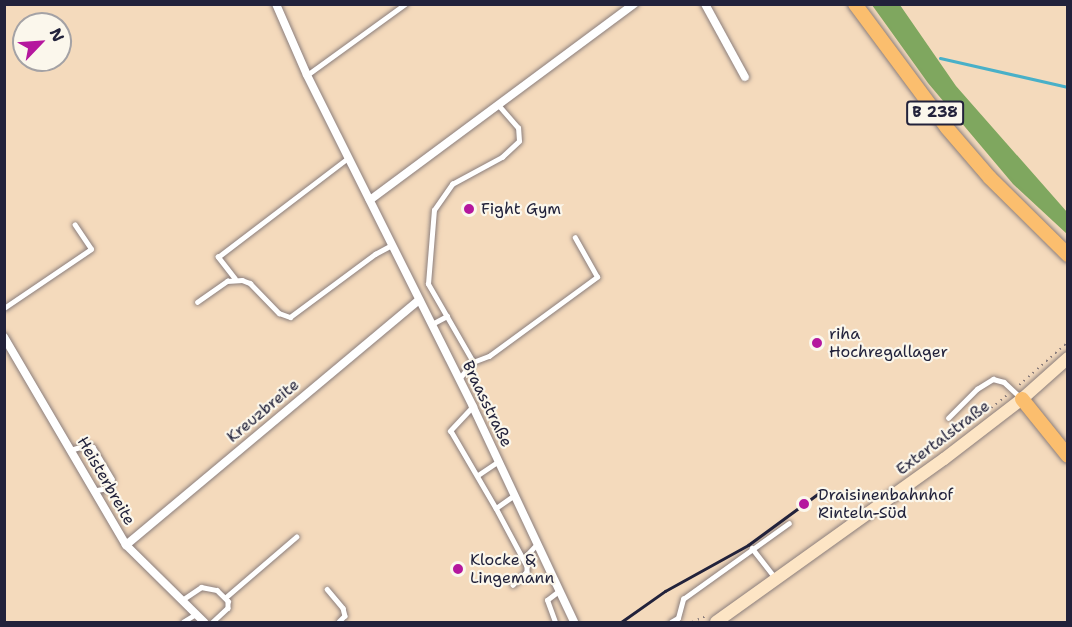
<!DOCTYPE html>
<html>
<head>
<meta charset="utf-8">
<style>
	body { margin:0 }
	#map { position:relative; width:1072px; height:627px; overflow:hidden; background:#f4dabc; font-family:"Shantell Sans",sans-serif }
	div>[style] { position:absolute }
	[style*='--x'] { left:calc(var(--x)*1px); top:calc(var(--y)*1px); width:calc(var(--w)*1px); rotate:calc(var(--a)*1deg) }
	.forest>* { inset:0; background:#7fa75f }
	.stream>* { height:3px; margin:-1.5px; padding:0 1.5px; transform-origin:1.5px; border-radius:1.5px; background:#49b0c8 }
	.path>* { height:1.5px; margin-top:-0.75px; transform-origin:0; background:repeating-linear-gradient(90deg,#8b7e7c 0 1.5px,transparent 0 6px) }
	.roads { filter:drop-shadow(0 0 2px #8b7e7c) drop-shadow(0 0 2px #8b7e7c) }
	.lane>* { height:4.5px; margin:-2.25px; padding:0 2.25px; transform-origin:2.25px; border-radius:2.25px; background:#fff }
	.street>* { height:8px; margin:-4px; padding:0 4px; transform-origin:4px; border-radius:4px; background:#fff }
	.secondary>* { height:12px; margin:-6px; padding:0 6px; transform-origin:6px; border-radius:6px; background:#fde5c5 }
	.primary>* { height:14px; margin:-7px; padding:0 7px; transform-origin:7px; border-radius:7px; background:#fbbe6e }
	.rail>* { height:3px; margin:-1.5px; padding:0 1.5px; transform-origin:1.5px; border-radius:1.5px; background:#22223b }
	.dots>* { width:16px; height:16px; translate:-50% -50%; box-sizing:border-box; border:3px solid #fbf7ec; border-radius:50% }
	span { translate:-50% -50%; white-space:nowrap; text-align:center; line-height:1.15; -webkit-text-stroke:4.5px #fbf7ec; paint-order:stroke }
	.shield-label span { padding:2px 4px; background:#fbf7ec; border:2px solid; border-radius:4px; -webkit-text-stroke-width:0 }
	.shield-label { font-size:15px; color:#22223b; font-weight:700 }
	.poi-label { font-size:16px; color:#22223b }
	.left { translate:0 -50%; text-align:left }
	.street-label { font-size:16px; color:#22223b }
	.frame { position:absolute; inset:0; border:6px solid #22223b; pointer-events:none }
	.north { position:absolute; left:12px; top:12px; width:60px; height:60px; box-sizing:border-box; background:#fbf7ec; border:2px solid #a4a2a5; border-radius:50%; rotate:65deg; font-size:16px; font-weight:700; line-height:24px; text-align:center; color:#22223b }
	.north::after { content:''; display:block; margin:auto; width:21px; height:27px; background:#b5179e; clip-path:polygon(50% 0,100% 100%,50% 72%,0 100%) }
</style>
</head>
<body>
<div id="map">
	<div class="forest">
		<i style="clip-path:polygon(872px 5px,900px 5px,956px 86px,1067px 212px,1067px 234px,1013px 184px,928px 83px)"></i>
	</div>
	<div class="stream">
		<i style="--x:940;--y:58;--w:131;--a:12.8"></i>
	</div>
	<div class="path">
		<i style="--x:1019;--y:385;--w:65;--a:-41.3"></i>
		<i style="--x:991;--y:408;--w:22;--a:-39"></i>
		<i style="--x:692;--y:622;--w:15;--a:-23"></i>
	</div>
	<div class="roads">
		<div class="lane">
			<i style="--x:307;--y:75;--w:121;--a:-35.9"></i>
			<i style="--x:235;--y:279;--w:28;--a:-128"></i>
			<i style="--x:218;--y:257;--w:163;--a:-37.3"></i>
			<i style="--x:197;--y:302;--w:37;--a:-35"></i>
			<i style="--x:227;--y:281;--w:15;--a:-4"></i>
			<i style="--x:242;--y:280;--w:9;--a:21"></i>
			<i style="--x:250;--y:283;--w:42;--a:46"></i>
			<i style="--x:279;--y:313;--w:12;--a:20"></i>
			<i style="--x:290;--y:317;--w:106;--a:-36.5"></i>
			<i style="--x:375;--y:254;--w:19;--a:-28"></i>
			<i style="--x:4;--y:308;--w:105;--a:-34.1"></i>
			<i style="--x:91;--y:249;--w:29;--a:-124"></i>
			<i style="--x:432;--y:324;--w:17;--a:-28"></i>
			<i style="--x:473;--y:362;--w:17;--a:-21"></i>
			<i style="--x:489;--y:356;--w:134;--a:-36.2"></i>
			<i style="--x:597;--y:277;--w:45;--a:-119.4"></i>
			<i style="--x:459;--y:379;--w:22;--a:-51"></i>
			<i style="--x:473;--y:362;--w:90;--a:-120"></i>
			<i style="--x:428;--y:284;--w:74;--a:-85.4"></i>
			<i style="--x:434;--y:210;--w:32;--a:-55"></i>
			<i style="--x:452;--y:184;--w:57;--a:-28.4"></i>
			<i style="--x:502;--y:157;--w:23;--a:-43"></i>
			<i style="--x:519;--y:141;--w:13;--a:-94"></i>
			<i style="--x:518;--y:128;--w:30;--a:-131"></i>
			<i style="--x:473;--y:407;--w:33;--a:133"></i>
			<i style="--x:451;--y:431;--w:89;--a:59.7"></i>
			<i style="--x:496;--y:508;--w:21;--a:-35"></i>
			<i style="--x:948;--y:418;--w:41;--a:-45"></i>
			<i style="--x:977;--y:389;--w:19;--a:-32"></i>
			<i style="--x:993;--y:379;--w:11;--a:15"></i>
			<i style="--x:1004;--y:382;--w:22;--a:43"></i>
			<i style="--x:70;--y:450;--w:18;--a:-16"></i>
			<i style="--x:87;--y:445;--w:6;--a:18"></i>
			<i style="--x:93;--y:447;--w:37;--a:59"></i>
			<i style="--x:112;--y:479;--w:5;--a:90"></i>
			<i style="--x:112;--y:484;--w:9;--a:144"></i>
			<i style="--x:105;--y:489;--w:10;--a:169"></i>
			<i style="--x:478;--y:475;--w:25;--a:-34"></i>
			<i style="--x:496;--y:508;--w:66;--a:61.9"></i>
			<i style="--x:527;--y:566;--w:6;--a:90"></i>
			<i style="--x:527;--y:572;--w:19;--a:137"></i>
			<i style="--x:752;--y:548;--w:37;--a:52"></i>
			<i style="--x:523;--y:559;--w:19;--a:-47"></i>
			<i style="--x:327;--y:589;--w:25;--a:50"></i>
			<i style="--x:343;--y:608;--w:8;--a:76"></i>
			<i style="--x:345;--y:616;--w:8;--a:135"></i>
			<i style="--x:225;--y:598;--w:94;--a:-40.7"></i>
			<i style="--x:182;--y:600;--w:23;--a:-34"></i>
			<i style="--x:201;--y:587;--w:16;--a:11"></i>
			<i style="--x:217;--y:590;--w:16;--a:45"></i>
			<i style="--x:228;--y:601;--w:7;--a:90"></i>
			<i style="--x:228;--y:608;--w:21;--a:137"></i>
			<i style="--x:183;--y:622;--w:15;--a:-32"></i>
			<i style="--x:555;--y:622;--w:23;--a:-110"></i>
			<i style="--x:547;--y:600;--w:15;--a:-37"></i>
			<i style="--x:671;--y:622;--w:8;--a:-30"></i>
			<i style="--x:678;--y:618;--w:20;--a:-75"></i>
			<i style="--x:683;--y:599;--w:130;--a:-35.6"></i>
		</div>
		<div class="street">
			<i style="--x:276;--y:4;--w:77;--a:66.4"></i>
			<i style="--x:307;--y:75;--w:371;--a:63.4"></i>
			<i style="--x:473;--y:407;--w:238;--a:64.8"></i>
			<i style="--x:705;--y:4;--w:83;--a:61.3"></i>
			<i style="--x:370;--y:200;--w:329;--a:-36.6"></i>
			<i style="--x:4;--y:337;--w:241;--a:59.6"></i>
			<i style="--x:126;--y:545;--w:110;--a:44.6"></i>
			<i style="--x:126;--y:545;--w:382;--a:-39.9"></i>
		</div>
		<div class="secondary">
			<i style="--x:716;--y:622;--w:280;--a:-35.6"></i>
			<i style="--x:944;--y:459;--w:98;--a:-37.6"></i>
			<i style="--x:1022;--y:399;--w:62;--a:-41.7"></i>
		</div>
		<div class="primary">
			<i style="--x:855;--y:4;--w:154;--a:53.4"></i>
			<i style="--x:947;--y:128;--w:66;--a:49.3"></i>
			<i style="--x:990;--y:178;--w:110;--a:44.6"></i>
			<i style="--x:1022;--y:399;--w:73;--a:51.1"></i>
		</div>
	</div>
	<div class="rail">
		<i style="--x:621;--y:622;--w:54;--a:-35.2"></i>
		<i style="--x:665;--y:591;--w:95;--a:-29"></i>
		<i style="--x:748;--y:545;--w:93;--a:-36.3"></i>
	</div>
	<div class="dots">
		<i style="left:469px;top:209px;background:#b5179e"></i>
		<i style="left:817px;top:343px;background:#b5179e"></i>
		<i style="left:804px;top:504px;background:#b5179e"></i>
		<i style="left:458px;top:569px;background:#b5179e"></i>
	</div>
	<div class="shield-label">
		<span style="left:935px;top:113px">B 238</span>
	</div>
	<div class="poi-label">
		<span class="left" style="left:481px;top:209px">Fight Gym</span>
		<span class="left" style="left:829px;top:343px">riha<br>Hochregallager</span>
		<span class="left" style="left:818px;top:504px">Draisinenbahnhof<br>Rinteln-Süd</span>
		<span class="left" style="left:470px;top:569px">Klocke &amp;<br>Lingemann</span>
	</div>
	<div class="street-label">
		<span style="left:487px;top:404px;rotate:64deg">Braasstraße</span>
		<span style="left:263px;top:411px;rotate:-40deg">Kreuzbreite</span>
		<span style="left:943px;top:438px;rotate:-37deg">Extertalstraße</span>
		<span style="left:106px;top:481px;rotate:60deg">Heisterbreite</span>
	</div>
	<div class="frame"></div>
	<div class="north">N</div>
</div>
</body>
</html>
